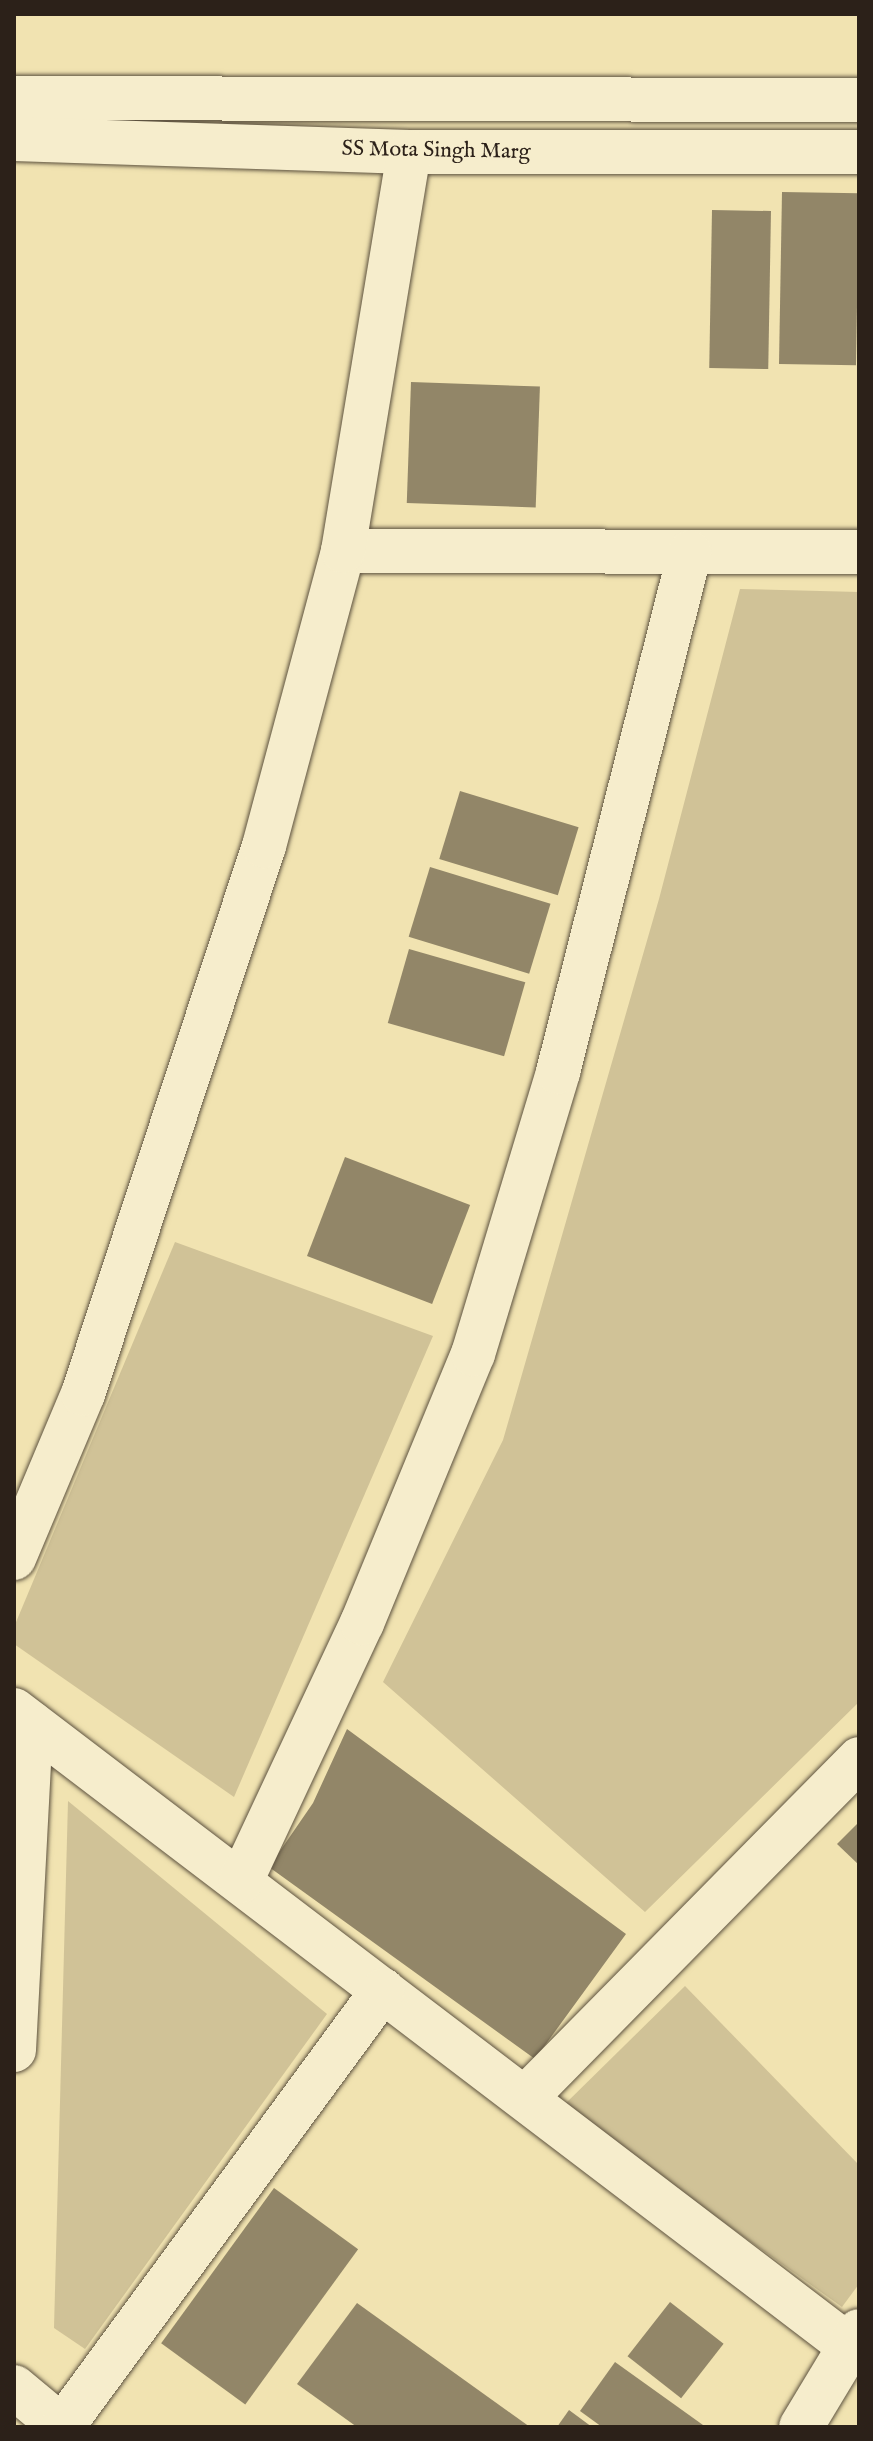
<!DOCTYPE html>
<html>
<head>
<meta charset="utf-8">
<style>
	body { margin:0 }
	#map { position:relative; width:873px; height:2441px; overflow:hidden; background:#f1e3b1; font-family:"IM FELL English",serif }
	div>[style] { position:absolute }
	[style*='--x'] { left:calc(var(--x)*1px); top:calc(var(--y)*1px); width:calc(var(--w)*1px); rotate:calc(var(--a)*1deg) }
	.green>* { inset:0; background:#d0c297 }
	.building>* { inset:0; background:#928668; transform-origin:0 0 }
	.roads { filter:drop-shadow(0 0 2px #5d523f) drop-shadow(0 0 2px #5d523f) }
	.minor>* { height:44px; margin:-22px; padding:0 22px; transform-origin:22px; border-radius:22px; background:#f6edcc }
	span { translate:-50% -50%; white-space:nowrap; text-align:center; line-height:1.15; -webkit-text-stroke:6px #f6edcc; paint-order:stroke }
	.street-label { font-size:22px; color:#2c2119 }
	.frame { position:absolute; inset:0; border:16px solid #2c2119; pointer-events:none }
</style>
</head>
<body>
<div id="map">
	<div class="green">
		<i style="clip-path:polygon(740px 589px,859px 592px,859px 1702px,645px 1912px,383px 1682px,503px 1440px,659px 899px)"></i>
		<i style="clip-path:polygon(175px 1242px,433px 1336px,234px 1797px,14px 1644px,14px 1627px)"></i>
		<i style="clip-path:polygon(68px 1801px,327px 2014px,85px 2349px,54px 2328px)"></i>
		<i style="clip-path:polygon(685px 1986px,859px 2165px,859px 2284px,842px 2307px,562px 2107px)"></i>
	</div>
	<div class="building">
		<i style="left:782px;top:192px;width:77px;height:172px;rotate:1deg"></i>
		<i style="left:712px;top:210px;width:59px;height:158px;rotate:1deg"></i>
		<i style="left:411px;top:382px;width:129px;height:121px;rotate:2deg"></i>
		<i style="left:460px;top:791px;width:124px;height:71px;rotate:17deg"></i>
		<i style="left:430px;top:867px;width:126px;height:73px;rotate:17deg"></i>
		<i style="left:409px;top:949px;width:121px;height:77px;rotate:16deg"></i>
		<i style="left:345px;top:1157px;width:134px;height:106px;rotate:21deg"></i>
		<i style="clip-path:polygon(347px 1729px,626px 1934px,535px 2059px,269px 1867px,313px 1803px)"></i>
		<i style="clip-path:polygon(859px 1822px,859px 1865px,837px 1844px)"></i>
		<i style="left:274px;top:2188px;width:104px;height:192px;rotate:36deg"></i>
		<i style="left:670px;top:2302px;width:68px;height:69px;rotate:38deg"></i>
		<i style="clip-path:polygon(357px 2303px,530px 2427px,357px 2427px,297px 2384px)"></i>
		<i style="clip-path:polygon(615px 2362px,703px 2425px,701px 2427px,602px 2427px,580px 2411px)"></i>
		<i style="clip-path:polygon(569px 2410px,592px 2427px,557px 2427px)"></i>
	</div>
	<div class="roads">
		<div class="minor">
			<i style="--x:14;--y:98;--w:845;--a:0.14"></i>
			<i style="--x:14;--y:139;--w:395;--a:1.9"></i>
			<i style="--x:409;--y:152;--w:450;--a:0"></i>
			<i style="--x:343;--y:551;--w:516;--a:0.11"></i>
			<i style="--x:14;--y:1558;--w:178;--a:-67.2"></i>
			<i style="--x:83;--y:1394;--w:577;--a:-71.72"></i>
			<i style="--x:264;--y:846;--w:305;--a:-75"></i>
			<i style="--x:343;--y:551;--w:404;--a:-80.6"></i>
			<i style="--x:14;--y:1710;--w:1048;--a:37.29"></i>
			<i style="--x:241;--y:1881;--w:285;--a:-64.9"></i>
			<i style="--x:362;--y:1623;--w:291;--a:-67.6"></i>
			<i style="--x:473;--y:1354;--w:295;--a:-73.2"></i>
			<i style="--x:558;--y:1072;--w:536;--a:-75.76"></i>
			<i style="--x:14;--y:2050;--w:327;--a:-87"></i>
			<i style="--x:525;--y:2098;--w:476;--a:-45.4"></i>
			<i style="--x:14;--y:2387;--w:62;--a:39.8"></i>
			<i style="--x:62;--y:2427;--w:542;--a:-53.7"></i>
			<i style="--x:801;--y:2427;--w:112;--a:-58.9"></i>
		</div>
	</div>
	<div class="street-label">
		<span style="left:436px;top:151px;rotate:1deg">SS Mota Singh Marg</span>
	</div>
	<div class="frame"></div>
</div>
</body>
</html>
